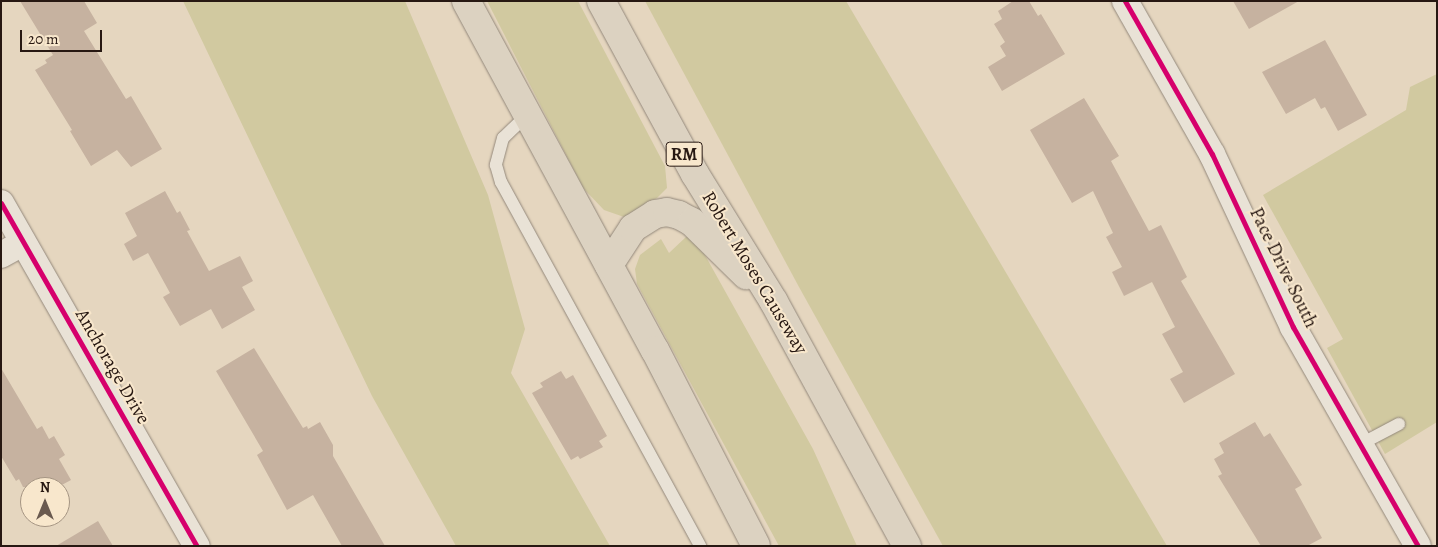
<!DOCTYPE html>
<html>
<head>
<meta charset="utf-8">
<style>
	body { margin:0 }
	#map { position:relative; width:1438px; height:547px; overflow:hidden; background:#e5d6bf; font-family:Alegreya,serif }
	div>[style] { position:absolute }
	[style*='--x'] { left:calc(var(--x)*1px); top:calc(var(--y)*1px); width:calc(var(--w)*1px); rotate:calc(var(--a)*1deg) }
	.green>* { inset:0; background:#d1c9a0 }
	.building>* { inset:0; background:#c6b2a0 }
	.roads { filter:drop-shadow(0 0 1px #93887b) drop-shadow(0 0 1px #93887b) }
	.lane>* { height:12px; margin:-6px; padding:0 6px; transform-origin:6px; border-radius:6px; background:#e9e2d6 }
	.street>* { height:26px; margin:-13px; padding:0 13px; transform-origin:13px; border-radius:13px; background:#e9e2d6 }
	.highway>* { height:28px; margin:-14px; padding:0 14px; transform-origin:14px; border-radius:14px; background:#dcd2c1 }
	.cycleway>* { height:5px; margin:-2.5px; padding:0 2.5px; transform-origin:2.5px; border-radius:2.5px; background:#d6006c }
	span { translate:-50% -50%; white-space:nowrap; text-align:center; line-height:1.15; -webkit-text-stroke:4px #f8e7cc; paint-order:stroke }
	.shield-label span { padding:1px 4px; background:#f8e7cc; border:1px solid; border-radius:4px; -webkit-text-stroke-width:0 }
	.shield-label { font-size:18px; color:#271812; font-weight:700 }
	.street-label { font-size:19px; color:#271812 }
	.frame { position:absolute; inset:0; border:2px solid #271812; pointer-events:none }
	.north { position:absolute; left:20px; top:477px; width:50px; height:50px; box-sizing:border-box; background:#f8e7cc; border:1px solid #a49482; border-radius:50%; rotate:0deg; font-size:14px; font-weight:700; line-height:20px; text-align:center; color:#271812 }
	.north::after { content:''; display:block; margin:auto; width:18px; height:22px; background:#6a5a4f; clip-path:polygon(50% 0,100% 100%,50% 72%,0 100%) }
	.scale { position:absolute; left:20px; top:30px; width:82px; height:22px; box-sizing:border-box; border:2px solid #271812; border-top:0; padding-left:6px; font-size:15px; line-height:18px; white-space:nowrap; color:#271812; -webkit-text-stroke:4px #f8e7cc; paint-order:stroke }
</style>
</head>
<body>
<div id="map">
	<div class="green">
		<i style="clip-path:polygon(183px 1px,405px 1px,488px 195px,525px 329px,511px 373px,610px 546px,456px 546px,372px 396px)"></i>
		<i style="clip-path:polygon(487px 1px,578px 1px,665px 166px,667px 188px,657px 198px,624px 217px,604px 210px,583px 188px)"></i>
		<i style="clip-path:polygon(645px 1px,846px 1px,1167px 546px,943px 546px,799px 287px)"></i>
		<i style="clip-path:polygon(1437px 74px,1437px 422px,1385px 454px,1327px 348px,1343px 339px,1263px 195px,1406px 110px,1410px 87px)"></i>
		<i style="clip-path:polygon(687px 236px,696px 239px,813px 449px,857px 546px,779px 546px,637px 284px,635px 269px,640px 255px,661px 239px,669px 253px)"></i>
	</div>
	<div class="building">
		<i style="clip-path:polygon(20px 1px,84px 1px,97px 23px,84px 31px,126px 99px,131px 96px,162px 149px,131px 167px,117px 150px,91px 166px,70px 131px,72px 130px,35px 70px,47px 63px,45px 60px,53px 55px)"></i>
		<i style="clip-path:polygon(1013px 1px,1029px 1px,1038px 16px,1041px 14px,1065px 54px,1002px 91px,988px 67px,1006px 56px,1000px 46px,1005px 42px,994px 24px,1002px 19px,998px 11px)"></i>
		<i style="clip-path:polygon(1233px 1px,1299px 1px,1249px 29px)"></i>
		<i style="clip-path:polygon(1325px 40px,1367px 115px,1338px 131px,1325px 107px,1321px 109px,1315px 98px,1286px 114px,1262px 72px)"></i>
		<i style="clip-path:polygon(1084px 98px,1119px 156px,1111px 161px,1149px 231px,1161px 225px,1187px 277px,1181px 281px,1235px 374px,1184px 403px,1170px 379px,1183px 372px,1162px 334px,1175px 327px,1152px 282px,1124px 296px,1112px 272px,1122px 267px,1106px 237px,1113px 233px,1093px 191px,1072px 203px,1030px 130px)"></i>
		<i style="clip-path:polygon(165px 191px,177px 213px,180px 211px,190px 230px,187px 231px,209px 271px,240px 256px,253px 281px,242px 287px,255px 310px,222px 329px,211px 309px,180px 326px,163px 297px,170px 293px,148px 253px,133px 261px,124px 244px,137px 236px,125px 213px)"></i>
		<i style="clip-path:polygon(254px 348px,303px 428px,307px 426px,308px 429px,320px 422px,333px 445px,333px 456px,385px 546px,342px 546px,313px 495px,287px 510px,257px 455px,263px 451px,216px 371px)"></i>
		<i style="clip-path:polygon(1px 368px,37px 429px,42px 426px,49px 439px,54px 436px,65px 455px,59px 459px,71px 480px,58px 487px,23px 487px,19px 479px,16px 481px,1px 456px)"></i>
		<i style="clip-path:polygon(561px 371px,566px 379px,573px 375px,607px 436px,599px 441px,603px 447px,580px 459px,578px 456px,571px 460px,532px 393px,543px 387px,540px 383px)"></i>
		<i style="clip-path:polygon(1255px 422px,1264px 437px,1270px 433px,1302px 485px,1295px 489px,1322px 538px,1307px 546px,1261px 546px,1218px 476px,1222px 474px,1214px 459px,1224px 453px,1219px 443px)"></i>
		<i style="clip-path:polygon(98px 521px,113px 546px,56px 546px)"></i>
	</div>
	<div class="roads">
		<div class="lane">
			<i style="--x:527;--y:115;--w:33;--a:136"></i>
			<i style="--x:503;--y:138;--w:28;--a:105"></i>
			<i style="--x:496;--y:165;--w:18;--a:74"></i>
			<i style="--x:501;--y:182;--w:415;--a:61.3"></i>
			<i style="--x:1361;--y:444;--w:43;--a:-27.8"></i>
		</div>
		<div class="street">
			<i style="--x:1125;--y:1;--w:176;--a:60.4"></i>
			<i style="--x:1212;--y:154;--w:191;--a:64.9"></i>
			<i style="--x:1293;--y:327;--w:252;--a:60.3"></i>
			<i style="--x:1;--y:203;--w:395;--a:60.3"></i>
			<i style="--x:1;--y:255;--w:25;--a:-29"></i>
		</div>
		<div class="highway">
			<i style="--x:466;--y:1;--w:397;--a:61.6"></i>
			<i style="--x:655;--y:350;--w:220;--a:62.7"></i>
			<i style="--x:601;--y:1;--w:197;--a:61.5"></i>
			<i style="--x:695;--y:174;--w:150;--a:58.3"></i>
			<i style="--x:774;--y:302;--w:278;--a:61.4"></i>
			<i style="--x:609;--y:265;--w:44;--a:-57"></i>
			<i style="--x:633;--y:228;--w:26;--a:-32"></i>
			<i style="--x:655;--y:214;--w:12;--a:-9"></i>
			<i style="--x:667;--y:212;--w:12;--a:14"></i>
			<i style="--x:679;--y:215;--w:15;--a:28"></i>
			<i style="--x:692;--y:222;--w:76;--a:44.5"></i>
		</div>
	</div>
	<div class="cycleway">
		<i style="--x:1125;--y:1;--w:176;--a:60.4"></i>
		<i style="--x:1212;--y:154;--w:191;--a:64.9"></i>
		<i style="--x:1293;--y:327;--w:252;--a:60.3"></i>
		<i style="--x:1;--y:203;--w:395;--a:60.3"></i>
	</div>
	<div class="shield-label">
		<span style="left:684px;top:154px">RM</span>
	</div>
	<div class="street-label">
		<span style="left:1283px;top:268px;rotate:64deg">Pace Drive South</span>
		<span style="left:754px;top:273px;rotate:59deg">Robert Moses Causeway</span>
		<span style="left:112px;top:367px;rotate:60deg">Anchorage Drive</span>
	</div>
	<div class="frame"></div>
	<div class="north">N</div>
	<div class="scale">20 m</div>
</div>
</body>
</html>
